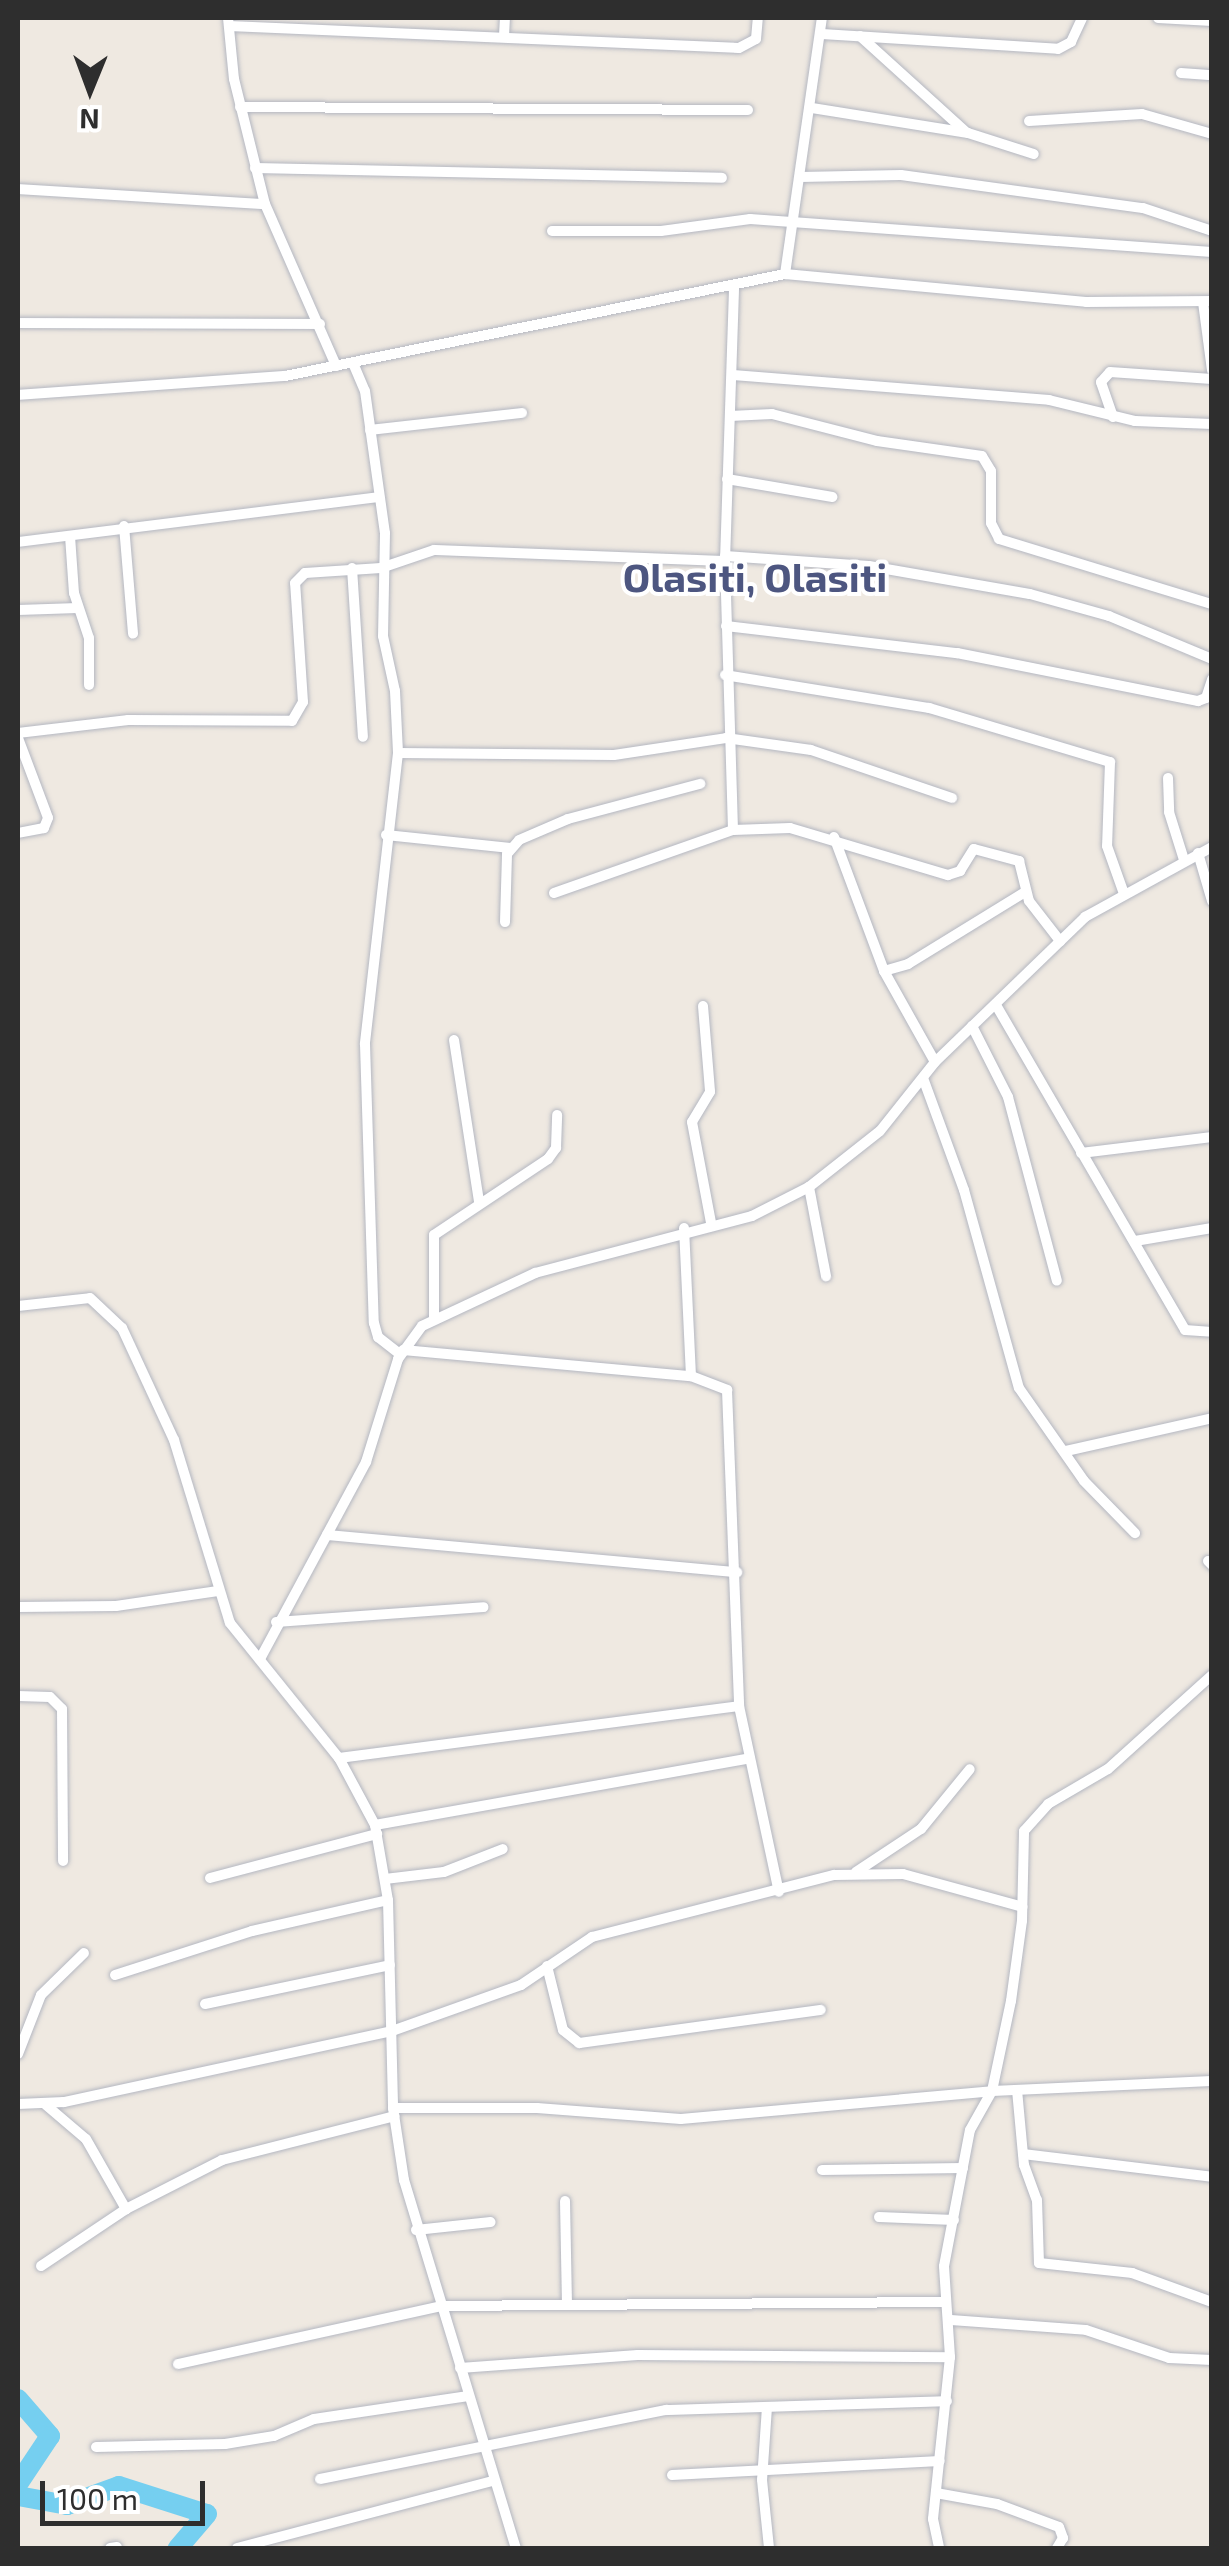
<!DOCTYPE html>
<html>
<head>
<meta charset="utf-8">
<style>
	body { margin:0 }
	#map { position:relative; width:1229px; height:2566px; overflow:hidden; background:#efe9e1; font-family:"Exo 2",sans-serif }
	div>[style] { position:absolute }
	[style*='--x'] { left:calc(var(--x)*1px); top:calc(var(--y)*1px); width:calc(var(--w)*1px); rotate:calc(var(--a)*1deg) }
	.river>* { height:20px; margin:-10px; padding:0 10px; transform-origin:10px; border-radius:10px; background:#75cff0 }
	.roads { filter:drop-shadow(0 0 2px #b4b7c1) drop-shadow(0 0 2px #b4b7c1) }
	.minor>* { height:10px; margin:-5px; padding:0 5px; transform-origin:5px; border-radius:5px; background:#fff }
	span { translate:-50% -50%; white-space:nowrap; text-align:center; line-height:1.15; -webkit-text-stroke:8px #fff; paint-order:stroke }
	.neighbourhood-label { font-size:40px; color:#4d5680; font-weight:700 }
	.frame { position:absolute; inset:0; border:20px solid #2e2e2e; pointer-events:none }
	.north { position:absolute; left:40px; top:40px; width:100px; height:100px; -webkit-text-stroke:8px #fff; paint-order:stroke; rotate:181deg; font-size:28px; font-weight:700; line-height:40px; text-align:center; color:#2e2e2e }
	.north::after { content:''; display:block; margin:auto; width:35px; height:45px; background:#2e2e2e; clip-path:polygon(50% 0,100% 100%,50% 72%,0 100%) }
	.scale { position:absolute; left:40px; top:2481px; width:165px; height:45px; box-sizing:border-box; border:5px solid #2e2e2e; border-top:0; padding-left:12px; font-size:30px; line-height:35px; white-space:nowrap; color:#2e2e2e; -webkit-text-stroke:8px #fff; paint-order:stroke }
</style>
</head>
<body>
<div id="map">
	<div class="river">
		<i style="--x:18;--y:2399;--w:49;--a:49.1"></i>
		<i style="--x:50;--y:2436;--w:58;--a:123.7"></i>
		<i style="--x:18;--y:2496;--w:50;--a:10.4"></i>
		<i style="--x:67;--y:2505;--w:55;--a:-20.1"></i>
		<i style="--x:119;--y:2486;--w:92;--a:17.7"></i>
		<i style="--x:207;--y:2514;--w:45;--a:130.5"></i>
	</div>
	<div class="roads">
		<div class="minor">
			<i style="--x:228;--y:18;--w:61;--a:84.4"></i>
			<i style="--x:234;--y:79;--w:129;--a:76.1"></i>
			<i style="--x:265;--y:204;--w:177;--a:66.3"></i>
			<i style="--x:1158;--y:18;--w:54;--a:3.2"></i>
			<i style="--x:229;--y:26;--w:510;--a:2.47"></i>
			<i style="--x:739;--y:48;--w:19;--a:-28"></i>
			<i style="--x:756;--y:39;--w:21;--a:-85"></i>
			<i style="--x:822;--y:34;--w:236;--a:3.6"></i>
			<i style="--x:1058;--y:49;--w:15;--a:-28"></i>
			<i style="--x:1071;--y:42;--w:26;--a:-65"></i>
			<i style="--x:504;--y:36;--w:18;--a:-87"></i>
			<i style="--x:860;--y:36;--w:143;--a:42.2"></i>
			<i style="--x:1181;--y:73;--w:31;--a:4"></i>
			<i style="--x:240;--y:107;--w:508;--a:0.34"></i>
			<i style="--x:812;--y:108;--w:158;--a:9.1"></i>
			<i style="--x:968;--y:133;--w:69;--a:17.7"></i>
			<i style="--x:1029;--y:121;--w:113;--a:-3.5"></i>
			<i style="--x:1142;--y:114;--w:73;--a:15.9"></i>
			<i style="--x:255;--y:168;--w:467;--a:1.2"></i>
			<i style="--x:800;--y:177;--w:101;--a:-1.1"></i>
			<i style="--x:901;--y:175;--w:244;--a:7.8"></i>
			<i style="--x:1143;--y:208;--w:73;--a:18.4"></i>
			<i style="--x:18;--y:189;--w:247;--a:3.5"></i>
			<i style="--x:552;--y:231;--w:109;--a:0"></i>
			<i style="--x:661;--y:231;--w:90;--a:-7.7"></i>
			<i style="--x:750;--y:219;--w:463;--a:4.1"></i>
			<i style="--x:785;--y:274;--w:259;--a:-81.8"></i>
			<i style="--x:1203;--y:302;--w:69;--a:82.5"></i>
			<i style="--x:18;--y:323;--w:302;--a:0.2"></i>
			<i style="--x:353;--y:363;--w:30;--a:67"></i>
			<i style="--x:365;--y:391;--w:143;--a:82"></i>
			<i style="--x:385;--y:533;--w:103;--a:91.1"></i>
			<i style="--x:383;--y:636;--w:56;--a:77.7"></i>
			<i style="--x:395;--y:691;--w:62;--a:87.2"></i>
			<i style="--x:398;--y:753;--w:293;--a:96.5"></i>
			<i style="--x:365;--y:1044;--w:279;--a:88.2"></i>
			<i style="--x:374;--y:1323;--w:15;--a:74"></i>
			<i style="--x:378;--y:1337;--w:28;--a:38"></i>
			<i style="--x:733;--y:375;--w:317;--a:4.5"></i>
			<i style="--x:1049;--y:400;--w:89;--a:13.7"></i>
			<i style="--x:1135;--y:421;--w:77;--a:2.2"></i>
			<i style="--x:18;--y:395;--w:268;--a:-4.1"></i>
			<i style="--x:285;--y:376;--w:510;--a:-11.53"></i>
			<i style="--x:785;--y:274;--w:302;--a:5.3"></i>
			<i style="--x:1086;--y:302;--w:126;--a:-0.5"></i>
			<i style="--x:730;--y:416;--w:42;--a:-2.7"></i>
			<i style="--x:772;--y:414;--w:108;--a:14.4"></i>
			<i style="--x:877;--y:441;--w:106;--a:8.1"></i>
			<i style="--x:982;--y:456;--w:17;--a:59"></i>
			<i style="--x:991;--y:471;--w:52;--a:90"></i>
			<i style="--x:991;--y:523;--w:18;--a:63"></i>
			<i style="--x:999;--y:539;--w:223;--a:17"></i>
			<i style="--x:1113;--y:417;--w:37;--a:-109"></i>
			<i style="--x:1101;--y:382;--w:13;--a:-48"></i>
			<i style="--x:1110;--y:372;--w:102;--a:3.9"></i>
			<i style="--x:370;--y:430;--w:153;--a:-6.4"></i>
			<i style="--x:727;--y:479;--w:107;--a:9.7"></i>
			<i style="--x:124;--y:526;--w:108;--a:85.2"></i>
			<i style="--x:70;--y:536;--w:57;--a:86"></i>
			<i style="--x:74;--y:593;--w:47;--a:71.6"></i>
			<i style="--x:89;--y:638;--w:47;--a:90"></i>
			<i style="--x:18;--y:542;--w:364;--a:-7.1"></i>
			<i style="--x:725;--y:556;--w:144;--a:4"></i>
			<i style="--x:869;--y:566;--w:163;--a:9.9"></i>
			<i style="--x:1030;--y:594;--w:82;--a:15.6"></i>
			<i style="--x:1109;--y:616;--w:112;--a:22.7"></i>
			<i style="--x:352;--y:568;--w:169;--a:86.3"></i>
			<i style="--x:18;--y:610;--w:60;--a:-1.9"></i>
			<i style="--x:726;--y:626;--w:233;--a:6.7"></i>
			<i style="--x:957;--y:653;--w:246;--a:11.3"></i>
			<i style="--x:1198;--y:701;--w:9;--a:-21"></i>
			<i style="--x:1206;--y:698;--w:20;--a:-72"></i>
			<i style="--x:725;--y:675;--w:207;--a:9.2"></i>
			<i style="--x:929;--y:708;--w:189;--a:16.6"></i>
			<i style="--x:1110;--y:762;--w:84;--a:92"></i>
			<i style="--x:1107;--y:846;--w:48;--a:70.4"></i>
			<i style="--x:18;--y:733;--w:111;--a:-6.7"></i>
			<i style="--x:128;--y:720;--w:164;--a:0.3"></i>
			<i style="--x:292;--y:721;--w:22;--a:-60"></i>
			<i style="--x:303;--y:702;--w:119;--a:-93.8"></i>
			<i style="--x:295;--y:583;--w:14;--a:-45"></i>
			<i style="--x:305;--y:573;--w:76;--a:-3.8"></i>
			<i style="--x:381;--y:568;--w:56;--a:-18.8"></i>
			<i style="--x:434;--y:550;--w:291;--a:2.2"></i>
			<i style="--x:18;--y:738;--w:85;--a:69.4"></i>
			<i style="--x:48;--y:818;--w:11;--a:112"></i>
			<i style="--x:44;--y:828;--w:26;--a:169"></i>
			<i style="--x:398;--y:753;--w:216;--a:0.5"></i>
			<i style="--x:614;--y:755;--w:113;--a:-8.6"></i>
			<i style="--x:726;--y:738;--w:86;--a:8"></i>
			<i style="--x:811;--y:750;--w:149;--a:18.8"></i>
			<i style="--x:1168;--y:778;--w:34;--a:88"></i>
			<i style="--x:1169;--y:812;--w:50;--a:72.6"></i>
			<i style="--x:733;--y:830;--w:269;--a:-91.7"></i>
			<i style="--x:725;--y:561;--w:275;--a:-88.1"></i>
			<i style="--x:386;--y:835;--w:125;--a:6"></i>
			<i style="--x:834;--y:837;--w:143;--a:69.5"></i>
			<i style="--x:884;--y:971;--w:104;--a:60.7"></i>
			<i style="--x:1198;--y:853;--w:50;--a:73.7"></i>
			<i style="--x:554;--y:893;--w:190;--a:-19.4"></i>
			<i style="--x:733;--y:830;--w:57;--a:-2"></i>
			<i style="--x:790;--y:828;--w:165;--a:16.6"></i>
			<i style="--x:948;--y:875;--w:13;--a:-18"></i>
			<i style="--x:960;--y:871;--w:26;--a:-58"></i>
			<i style="--x:974;--y:849;--w:47;--a:14.9"></i>
			<i style="--x:1019;--y:861;--w:41;--a:76"></i>
			<i style="--x:1029;--y:901;--w:51;--a:52.2"></i>
			<i style="--x:505;--y:922;--w:68;--a:-88.3"></i>
			<i style="--x:507;--y:854;--w:18;--a:-49"></i>
			<i style="--x:519;--y:840;--w:53;--a:-23.2"></i>
			<i style="--x:568;--y:819;--w:137;--a:-14.9"></i>
			<i style="--x:884;--y:971;--w:25;--a:-16"></i>
			<i style="--x:908;--y:964;--w:137;--a:-31.6"></i>
			<i style="--x:996;--y:1005;--w:376;--a:59.8"></i>
			<i style="--x:1185;--y:1330;--w:27;--a:4"></i>
			<i style="--x:703;--y:1006;--w:86;--a:85.3"></i>
			<i style="--x:710;--y:1092;--w:35;--a:121"></i>
			<i style="--x:692;--y:1122;--w:103;--a:79.3"></i>
			<i style="--x:972;--y:1026;--w:80;--a:63.1"></i>
			<i style="--x:1008;--y:1097;--w:190;--a:75.1"></i>
			<i style="--x:454;--y:1040;--w:164;--a:81.2"></i>
			<i style="--x:923;--y:1078;--w:119;--a:69.9"></i>
			<i style="--x:964;--y:1190;--w:205;--a:74.5"></i>
			<i style="--x:1019;--y:1388;--w:113;--a:55"></i>
			<i style="--x:1084;--y:1481;--w:73;--a:45.6"></i>
			<i style="--x:1081;--y:1153;--w:132;--a:-7"></i>
			<i style="--x:809;--y:1187;--w:91;--a:79.2"></i>
			<i style="--x:684;--y:1228;--w:148;--a:87.3"></i>
			<i style="--x:1135;--y:1241;--w:78;--a:-9.6"></i>
			<i style="--x:18;--y:1306;--w:72;--a:-6.3"></i>
			<i style="--x:90;--y:1298;--w:44;--a:43.2"></i>
			<i style="--x:122;--y:1328;--w:123;--a:65.1"></i>
			<i style="--x:174;--y:1440;--w:191;--a:73"></i>
			<i style="--x:230;--y:1623;--w:174;--a:51.1"></i>
			<i style="--x:339;--y:1758;--w:76;--a:61.8"></i>
			<i style="--x:375;--y:1825;--w:76;--a:80.2"></i>
			<i style="--x:388;--y:1900;--w:208;--a:88.6"></i>
			<i style="--x:393;--y:2108;--w:73;--a:81.3"></i>
			<i style="--x:404;--y:2180;--w:385;--a:73.1"></i>
			<i style="--x:434;--y:1318;--w:83;--a:-90"></i>
			<i style="--x:434;--y:1235;--w:137;--a:-33.7"></i>
			<i style="--x:548;--y:1159;--w:14;--a:-54"></i>
			<i style="--x:556;--y:1148;--w:33;--a:-88"></i>
			<i style="--x:403;--y:1350;--w:289;--a:5.2"></i>
			<i style="--x:691;--y:1376;--w:39;--a:21"></i>
			<i style="--x:727;--y:1390;--w:316;--a:87.8"></i>
			<i style="--x:739;--y:1706;--w:190;--a:77.9"></i>
			<i style="--x:1066;--y:1451;--w:150;--a:-12.7"></i>
			<i style="--x:327;--y:1535;--w:412;--a:5.2"></i>
			<i style="--x:1208;--y:1561;--w:6;--a:45"></i>
			<i style="--x:18;--y:1607;--w:98;--a:-0.6"></i>
			<i style="--x:116;--y:1606;--w:103;--a:-8.4"></i>
			<i style="--x:276;--y:1622;--w:208;--a:-4.1"></i>
			<i style="--x:260;--y:1659;--w:224;--a:-61.7"></i>
			<i style="--x:366;--y:1462;--w:108;--a:-72.7"></i>
			<i style="--x:398;--y:1359;--w:41;--a:-54"></i>
			<i style="--x:422;--y:1326;--w:125;--a:-25.1"></i>
			<i style="--x:535;--y:1273;--w:224;--a:-14.7"></i>
			<i style="--x:752;--y:1216;--w:64;--a:-27"></i>
			<i style="--x:809;--y:1187;--w:90;--a:-38.3"></i>
			<i style="--x:880;--y:1131;--w:88;--a:-51.4"></i>
			<i style="--x:935;--y:1062;--w:209;--a:-44"></i>
			<i style="--x:1085;--y:917;--w:145;--a:-28.9"></i>
			<i style="--x:18;--y:1696;--w:32;--a:2"></i>
			<i style="--x:50;--y:1697;--w:17;--a:45"></i>
			<i style="--x:62;--y:1709;--w:152;--a:89.6"></i>
			<i style="--x:339;--y:1758;--w:403;--a:-7.4"></i>
			<i style="--x:375;--y:1825;--w:378;--a:-10.1"></i>
			<i style="--x:856;--y:1872;--w:78;--a:-33.5"></i>
			<i style="--x:921;--y:1829;--w:77;--a:-50.8"></i>
			<i style="--x:210;--y:1878;--w:173;--a:-14.8"></i>
			<i style="--x:385;--y:1879;--w:59;--a:-6.8"></i>
			<i style="--x:444;--y:1872;--w:63;--a:-21.3"></i>
			<i style="--x:547;--y:1966;--w:66;--a:76"></i>
			<i style="--x:563;--y:2030;--w:21;--a:39"></i>
			<i style="--x:579;--y:2043;--w:244;--a:-7.8"></i>
			<i style="--x:115;--y:1975;--w:144;--a:-17.8"></i>
			<i style="--x:252;--y:1931;--w:139;--a:-12.8"></i>
			<i style="--x:205;--y:2004;--w:189;--a:-11.9"></i>
			<i style="--x:18;--y:2054;--w:63;--a:-68.7"></i>
			<i style="--x:41;--y:1995;--w:60;--a:-44.3"></i>
			<i style="--x:1017;--y:2090;--w:75;--a:84.7"></i>
			<i style="--x:1024;--y:2165;--w:37;--a:70"></i>
			<i style="--x:1037;--y:2200;--w:63;--a:88.2"></i>
			<i style="--x:1039;--y:2263;--w:94;--a:6.1"></i>
			<i style="--x:1132;--y:2273;--w:85;--a:19.9"></i>
			<i style="--x:18;--y:2104;--w:46;--a:-2.5"></i>
			<i style="--x:64;--y:2102;--w:336;--a:-12.2"></i>
			<i style="--x:392;--y:2031;--w:137;--a:-19.6"></i>
			<i style="--x:521;--y:1985;--w:86;--a:-34.1"></i>
			<i style="--x:592;--y:1937;--w:250;--a:-14.4"></i>
			<i style="--x:834;--y:1875;--w:69;--a:-0.8"></i>
			<i style="--x:903;--y:1874;--w:124;--a:15.4"></i>
			<i style="--x:46;--y:2105;--w:52;--a:40.4"></i>
			<i style="--x:86;--y:2139;--w:81;--a:60.3"></i>
			<i style="--x:393;--y:2108;--w:144;--a:0"></i>
			<i style="--x:537;--y:2108;--w:144;--a:4.4"></i>
			<i style="--x:681;--y:2119;--w:312;--a:-5.1"></i>
			<i style="--x:992;--y:2091;--w:220;--a:-2.6"></i>
			<i style="--x:1023;--y:2154;--w:190;--a:6.9"></i>
			<i style="--x:822;--y:2170;--w:141;--a:-0.8"></i>
			<i style="--x:565;--y:2201;--w:104;--a:88.9"></i>
			<i style="--x:879;--y:2217;--w:75;--a:2.3"></i>
			<i style="--x:416;--y:2230;--w:75;--a:-6.1"></i>
			<i style="--x:41;--y:2266;--w:102;--a:-33.8"></i>
			<i style="--x:126;--y:2209;--w:108;--a:-27"></i>
			<i style="--x:222;--y:2160;--w:178;--a:-14.3"></i>
			<i style="--x:951;--y:2320;--w:135;--a:4.2"></i>
			<i style="--x:1086;--y:2330;--w:88;--a:18.6"></i>
			<i style="--x:1169;--y:2358;--w:43;--a:2.7"></i>
			<i style="--x:950;--y:2357;--w:91;--a:-93.8"></i>
			<i style="--x:944;--y:2266;--w:138;--a:-79.2"></i>
			<i style="--x:970;--y:2130;--w:45;--a:-60.6"></i>
			<i style="--x:992;--y:2091;--w:92;--a:-78.1"></i>
			<i style="--x:1011;--y:2001;--w:81;--a:-82.2"></i>
			<i style="--x:1022;--y:1921;--w:90;--a:-88.7"></i>
			<i style="--x:1024;--y:1831;--w:36;--a:-48"></i>
			<i style="--x:1048;--y:1804;--w:69;--a:-30.3"></i>
			<i style="--x:1108;--y:1769;--w:140;--a:-42.1"></i>
			<i style="--x:178;--y:2364;--w:269;--a:-12.4"></i>
			<i style="--x:441;--y:2306;--w:503;--a:-0.46"></i>
			<i style="--x:460;--y:2368;--w:178;--a:-4.2"></i>
			<i style="--x:638;--y:2355;--w:312;--a:0.4"></i>
			<i style="--x:950;--y:2357;--w:163;--a:96"></i>
			<i style="--x:933;--y:2519;--w:30;--a:78"></i>
			<i style="--x:767;--y:2407;--w:73;--a:93.9"></i>
			<i style="--x:762;--y:2480;--w:68;--a:84.1"></i>
			<i style="--x:96;--y:2447;--w:129;--a:-1.3"></i>
			<i style="--x:225;--y:2444;--w:50;--a:-9.3"></i>
			<i style="--x:274;--y:2436;--w:43;--a:-23"></i>
			<i style="--x:314;--y:2419;--w:156;--a:-8.5"></i>
			<i style="--x:672;--y:2475;--w:268;--a:-3"></i>
			<i style="--x:320;--y:2479;--w:353;--a:-11.3"></i>
			<i style="--x:666;--y:2410;--w:281;--a:-1.8"></i>
			<i style="--x:936;--y:2493;--w:62;--a:10.2"></i>
			<i style="--x:997;--y:2504;--w:66;--a:20.4"></i>
			<i style="--x:1059;--y:2527;--w:12;--a:70"></i>
			<i style="--x:1063;--y:2538;--w:12;--a:121"></i>
			<i style="--x:110;--y:2548;--w:7;--a:-8"></i>
			<i style="--x:237;--y:2548;--w:265;--a:-14.7"></i>
		</div>
	</div>
	<div class="neighbourhood-label">
		<span style="left:755px;top:576px">Olasiti, Olasiti</span>
	</div>
	<div class="frame"></div>
	<div class="north">N</div>
	<div class="scale">100 m</div>
</div>
</body>
</html>
